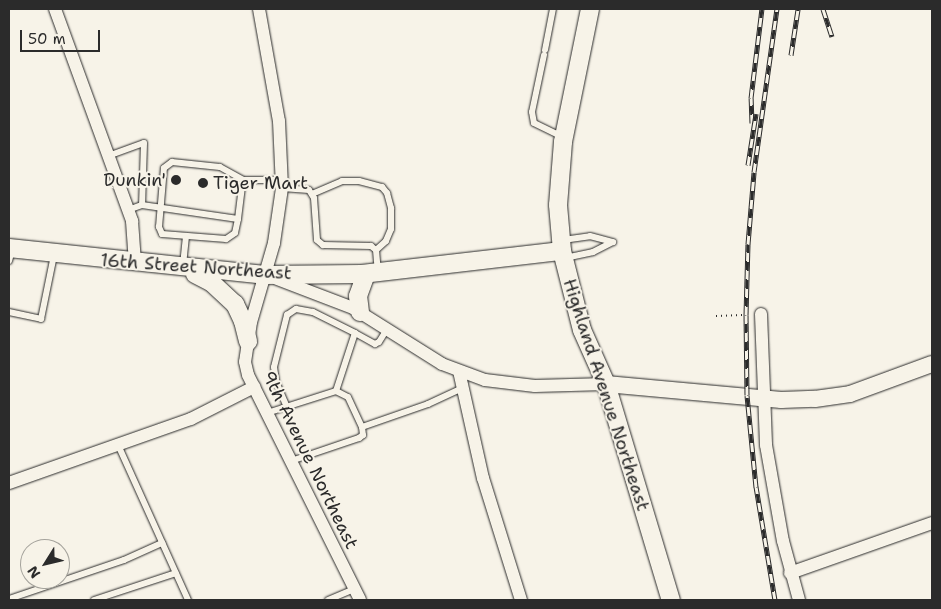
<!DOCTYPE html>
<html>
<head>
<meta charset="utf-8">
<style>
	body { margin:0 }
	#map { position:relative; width:941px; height:609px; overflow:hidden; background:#f7f3e8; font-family:"Shantell Sans",sans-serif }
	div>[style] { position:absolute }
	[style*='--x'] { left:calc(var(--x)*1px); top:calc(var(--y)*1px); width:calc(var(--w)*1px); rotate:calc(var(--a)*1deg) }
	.path>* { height:2px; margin-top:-1px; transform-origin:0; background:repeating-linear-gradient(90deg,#2b2b2b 0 1px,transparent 0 5px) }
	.roads { filter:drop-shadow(0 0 1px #2b2b2b) drop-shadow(0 0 1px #2b2b2b) }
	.service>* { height:6px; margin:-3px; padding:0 3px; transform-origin:3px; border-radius:3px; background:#f7f3e8 }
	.minor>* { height:12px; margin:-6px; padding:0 6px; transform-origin:6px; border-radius:6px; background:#f7f3e8 }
	.tertiary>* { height:16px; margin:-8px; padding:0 8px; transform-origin:8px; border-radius:8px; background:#f7f3e8 }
	.secondary>* { height:18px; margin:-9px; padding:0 9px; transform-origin:9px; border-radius:9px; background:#f7f3e8 }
	.rail>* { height:5px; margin-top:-2.5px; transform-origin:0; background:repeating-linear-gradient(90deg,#f7f3e8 0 9px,#2b2b2b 0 18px); box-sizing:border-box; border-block:1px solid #2b2b2b }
	.dots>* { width:14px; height:14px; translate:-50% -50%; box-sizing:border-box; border:2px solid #f7f3e8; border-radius:50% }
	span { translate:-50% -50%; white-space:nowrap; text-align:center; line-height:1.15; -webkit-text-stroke:4px #f7f3e8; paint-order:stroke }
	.poi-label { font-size:18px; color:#2b2b2b }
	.right { translate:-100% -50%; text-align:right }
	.left { translate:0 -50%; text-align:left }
	.street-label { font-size:18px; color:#2b2b2b }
	.frame { position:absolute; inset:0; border:10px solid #2b2b2b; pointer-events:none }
	.north { position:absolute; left:20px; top:539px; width:50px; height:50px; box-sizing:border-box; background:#f7f3e8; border:1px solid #a5a39c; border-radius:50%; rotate:234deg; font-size:14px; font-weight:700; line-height:20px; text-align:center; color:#2b2b2b }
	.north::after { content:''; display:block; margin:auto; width:18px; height:22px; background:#2b2b2b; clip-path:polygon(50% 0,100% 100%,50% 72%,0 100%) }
	.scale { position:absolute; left:20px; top:30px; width:80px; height:22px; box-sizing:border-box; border:2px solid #2b2b2b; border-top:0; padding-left:6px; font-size:15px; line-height:18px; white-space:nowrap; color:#2b2b2b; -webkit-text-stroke:4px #f7f3e8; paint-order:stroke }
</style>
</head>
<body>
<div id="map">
	<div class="path">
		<i style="--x:716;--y:316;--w:33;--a:-2"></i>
	</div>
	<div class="roads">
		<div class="service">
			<i style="--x:545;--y:50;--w:42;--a:-79"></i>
			<i style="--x:544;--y:55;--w:58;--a:101.9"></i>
			<i style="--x:532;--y:112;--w:11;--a:80"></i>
			<i style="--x:534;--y:123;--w:32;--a:26"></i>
			<i style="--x:108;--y:156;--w:38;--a:-20"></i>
			<i style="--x:144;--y:143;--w:62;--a:91.8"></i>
			<i style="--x:282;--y:188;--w:27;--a:4"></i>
			<i style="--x:309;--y:190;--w:9;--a:58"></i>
			<i style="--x:314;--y:198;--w:42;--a:85.9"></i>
			<i style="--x:317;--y:240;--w:8;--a:40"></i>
			<i style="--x:323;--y:245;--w:48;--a:1.2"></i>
			<i style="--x:371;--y:246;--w:6;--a:39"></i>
			<i style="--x:376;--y:250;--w:21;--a:85"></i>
			<i style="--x:312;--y:194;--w:33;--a:-23"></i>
			<i style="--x:342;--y:181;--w:17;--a:0"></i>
			<i style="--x:359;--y:181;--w:24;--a:15"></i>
			<i style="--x:382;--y:187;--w:8;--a:50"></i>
			<i style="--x:387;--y:193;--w:16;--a:75"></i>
			<i style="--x:391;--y:208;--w:21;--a:90"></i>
			<i style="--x:391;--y:229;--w:13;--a:113"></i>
			<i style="--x:386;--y:241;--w:13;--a:138"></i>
			<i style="--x:128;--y:210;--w:15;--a:-20"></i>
			<i style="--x:142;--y:205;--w:97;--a:8.3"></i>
			<i style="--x:238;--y:219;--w:39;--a:-83"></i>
			<i style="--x:243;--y:180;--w:39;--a:0"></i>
			<i style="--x:238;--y:219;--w:14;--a:102"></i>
			<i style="--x:235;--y:233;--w:11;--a:146"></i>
			<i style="--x:226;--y:239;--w:64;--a:-175.5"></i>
			<i style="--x:162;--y:234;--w:8;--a:-113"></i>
			<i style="--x:159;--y:227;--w:59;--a:-85.2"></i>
			<i style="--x:164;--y:168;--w:10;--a:-37"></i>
			<i style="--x:172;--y:162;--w:48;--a:5.9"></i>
			<i style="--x:220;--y:167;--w:26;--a:29"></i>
			<i style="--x:563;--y:240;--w:27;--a:-8"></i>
			<i style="--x:590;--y:236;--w:24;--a:15"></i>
			<i style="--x:565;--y:258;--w:29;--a:-12"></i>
			<i style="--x:593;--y:252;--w:22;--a:-27"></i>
			<i style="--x:9;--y:261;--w:11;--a:-75"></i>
			<i style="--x:183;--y:265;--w:28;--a:-84"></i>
			<i style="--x:9;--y:312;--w:33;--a:12"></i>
			<i style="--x:41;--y:319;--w:65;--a:-78.5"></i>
			<i style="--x:336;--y:391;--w:61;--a:-71.9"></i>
			<i style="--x:355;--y:333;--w:23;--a:29"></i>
			<i style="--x:375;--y:344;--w:4;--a:-27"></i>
			<i style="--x:379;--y:342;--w:15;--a:-58"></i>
			<i style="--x:286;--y:405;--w:26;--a:-113"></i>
			<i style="--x:276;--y:381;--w:14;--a:-98"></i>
			<i style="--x:274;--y:367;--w:54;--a:-76"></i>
			<i style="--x:287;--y:315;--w:11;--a:-34"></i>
			<i style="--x:296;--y:309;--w:17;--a:10"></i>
			<i style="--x:313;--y:312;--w:47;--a:26.6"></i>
			<i style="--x:267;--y:413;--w:72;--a:-17.7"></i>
			<i style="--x:336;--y:391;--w:13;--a:27"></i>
			<i style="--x:348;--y:397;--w:33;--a:65"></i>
			<i style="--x:362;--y:427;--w:70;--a:-19.2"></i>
			<i style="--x:428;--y:404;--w:38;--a:-25"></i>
			<i style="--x:119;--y:447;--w:168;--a:65.7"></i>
			<i style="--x:291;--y:461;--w:72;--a:-18.7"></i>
			<i style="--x:359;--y:438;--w:5;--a:-37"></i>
			<i style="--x:363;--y:435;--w:8;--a:-97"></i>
			<i style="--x:9;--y:599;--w:121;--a:-18.7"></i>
			<i style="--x:124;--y:560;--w:42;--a:-24.1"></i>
			<i style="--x:94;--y:600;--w:86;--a:-18.2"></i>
			<i style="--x:328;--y:600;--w:28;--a:-23"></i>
		</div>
		<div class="minor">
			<i style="--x:55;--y:9;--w:226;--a:70"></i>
			<i style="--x:132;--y:221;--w:42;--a:85.9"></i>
			<i style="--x:259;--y:9;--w:114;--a:79.9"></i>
			<i style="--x:279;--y:121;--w:67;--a:87.4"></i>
			<i style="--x:282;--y:188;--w:56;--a:98.3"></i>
			<i style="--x:274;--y:243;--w:82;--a:106.2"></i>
			<i style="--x:251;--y:322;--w:40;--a:98.5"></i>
			<i style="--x:245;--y:362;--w:13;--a:77"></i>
			<i style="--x:248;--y:375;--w:251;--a:63.5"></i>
			<i style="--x:277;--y:279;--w:81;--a:20.9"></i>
			<i style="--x:353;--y:308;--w:105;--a:32.2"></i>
			<i style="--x:442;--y:364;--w:46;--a:20.4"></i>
			<i style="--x:485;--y:380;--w:50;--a:6.8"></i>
			<i style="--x:535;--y:386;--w:71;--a:-1.6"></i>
			<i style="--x:761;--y:314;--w:131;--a:87.8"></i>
			<i style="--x:766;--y:445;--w:97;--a:80"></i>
			<i style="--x:783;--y:541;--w:61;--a:74.8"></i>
			<i style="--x:459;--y:371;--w:110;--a:77.4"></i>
			<i style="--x:483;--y:478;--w:128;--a:72.7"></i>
			<i style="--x:9;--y:483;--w:193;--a:-19.4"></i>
			<i style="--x:191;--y:419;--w:71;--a:-26.9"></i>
			<i style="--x:790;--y:573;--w:151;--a:-19.4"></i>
		</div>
		<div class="tertiary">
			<i style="--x:606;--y:384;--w:176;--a:5.2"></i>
			<i style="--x:781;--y:400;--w:34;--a:-2"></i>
			<i style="--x:815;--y:399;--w:35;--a:-8"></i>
			<i style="--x:850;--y:394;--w:87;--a:-20.1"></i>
		</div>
		<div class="secondary">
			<i style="--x:590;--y:9;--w:136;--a:101.5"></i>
			<i style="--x:563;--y:142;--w:63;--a:94.5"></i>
			<i style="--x:558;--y:205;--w:46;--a:85"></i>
			<i style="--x:562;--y:251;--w:81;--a:75.8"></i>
			<i style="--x:582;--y:330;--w:59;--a:66"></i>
			<i style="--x:606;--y:384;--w:226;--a:73.3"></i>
			<i style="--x:9;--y:248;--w:257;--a:6"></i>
			<i style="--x:265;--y:275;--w:97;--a:-0.6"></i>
			<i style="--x:362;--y:274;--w:201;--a:-6.6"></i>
			<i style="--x:195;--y:274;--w:18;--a:27"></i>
			<i style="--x:211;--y:282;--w:33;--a:43"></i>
			<i style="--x:235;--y:304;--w:19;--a:65"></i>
			<i style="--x:243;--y:321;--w:21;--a:76"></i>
			<i style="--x:360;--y:312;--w:16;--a:-97"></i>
			<i style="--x:358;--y:296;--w:23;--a:-70"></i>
		</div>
	</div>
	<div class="rail">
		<i style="--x:823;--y:9;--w:29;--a:72"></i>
		<i style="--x:791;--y:55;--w:47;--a:-81.3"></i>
		<i style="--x:752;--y:123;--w:25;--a:-92"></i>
		<i style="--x:751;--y:98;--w:90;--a:-83"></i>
		<i style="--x:748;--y:165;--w:52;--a:-81.1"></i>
		<i style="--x:775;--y:600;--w:115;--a:-99.5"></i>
		<i style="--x:756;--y:487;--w:92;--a:-95.6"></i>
		<i style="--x:747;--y:395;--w:80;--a:-90.7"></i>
		<i style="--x:746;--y:315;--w:71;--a:-88.4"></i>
		<i style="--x:748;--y:244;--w:72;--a:-85.2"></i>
		<i style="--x:754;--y:172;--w:165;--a:-82"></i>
	</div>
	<div class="dots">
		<i style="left:176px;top:180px;background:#2b2b2b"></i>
		<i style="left:203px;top:183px;background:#2b2b2b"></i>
	</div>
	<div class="poi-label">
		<span class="right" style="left:166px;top:180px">Dunkin'</span>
		<span class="left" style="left:213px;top:183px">Tiger Mart</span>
	</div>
	<div class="street-label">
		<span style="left:196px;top:267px;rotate:4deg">16th Street Northeast</span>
		<span style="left:606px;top:395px;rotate:72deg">Highland Avenue Northeast</span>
		<span style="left:310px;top:460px;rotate:64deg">9th Avenue Northeast</span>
	</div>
	<div class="frame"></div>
	<div class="north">N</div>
	<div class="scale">50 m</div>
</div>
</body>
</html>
